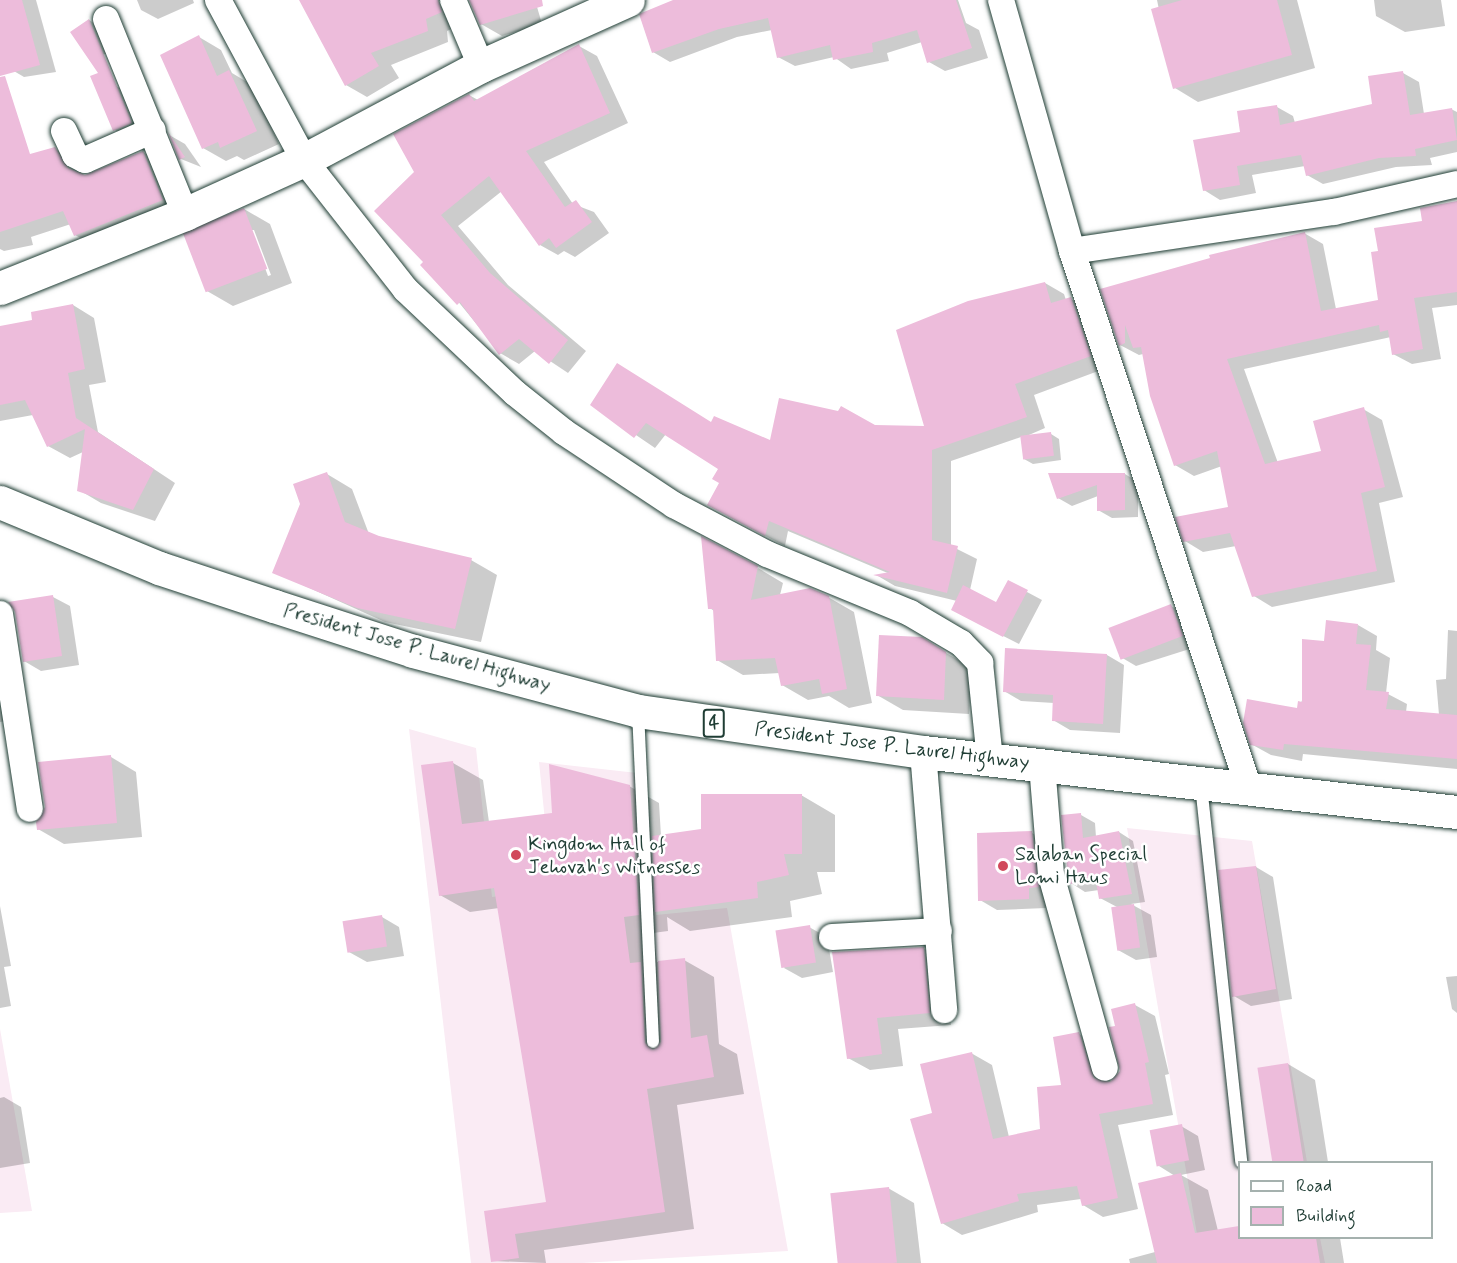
<!DOCTYPE html>
<html>
<head>
<meta charset="utf-8">
<style>
	body { margin:0 }
	#map { position:relative; width:1457px; height:1263px; overflow:hidden; background:#fff; font-family:Mynerve,sans-serif }
	div>[style] { position:absolute }
	[style*='--x'] { left:calc(var(--x)*1px); top:calc(var(--y)*1px); width:calc(var(--w)*1px); rotate:calc(var(--a)*1deg) }
	.built>* { inset:0; background:#faebf4 }
	.shadow>* { inset:0; background:#0003 }
	.building>* { inset:0; background:#edbcdb; transform-origin:0 0 }
	.roads { filter:drop-shadow(0 0 2px #1f3d34) drop-shadow(0 0 2px #1f3d34) }
	.lane>* { height:12px; margin:-6px; padding:0 6px; transform-origin:6px; border-radius:6px; background:#fff }
	.street>* { height:26px; margin:-13px; padding:0 13px; transform-origin:13px; border-radius:13px; background:#fff }
	.secondary>* { height:33px; margin:-16.5px; padding:0 16.5px; transform-origin:16.5px; border-radius:16.5px; background:#fff }
	.highway>* { height:33px; margin:-16.5px; padding:0 16.5px; transform-origin:16.5px; border-radius:16.5px; background:#fff }
	.dots>* { width:16px; height:16px; translate:-50% -50%; box-sizing:border-box; border:3px solid #fff; border-radius:50% }
	span { translate:-50% -50%; white-space:nowrap; text-align:center; line-height:1.15; -webkit-text-stroke:5px #fff; paint-order:stroke }
	.shield-label span { padding:2px 4px; background:#fff; border:2px solid; border-radius:4px; -webkit-text-stroke-width:0 }
	.shield-label { font-size:18px; color:#1f3d34; font-weight:700 }
	.street-label { font-size:20px; color:#1f3d34 }
	.poi-label { font-size:20px; color:#1f3d34 }
	.left { translate:0 -50%; text-align:left }
	.legend { position:absolute; left:1238px; top:1161px; width:195px; height:78px; box-sizing:border-box; background:#fff; border:2px solid #a5b1ae; margin:0; padding:8px 10px; list-style:none; font-size:18px; color:#1f3d34 }
	.legend li { display:flex; align-items:center; gap:12px; height:30px }
	.legend b { width:30px; border:2px solid #a5b1ae }
</style>
</head>
<body>
<div id="map">
	<div class="built">
		<i style="clip-path:polygon(409px 729px,476px 748px,492px 897px,552px 890px,539px 762px,646px 774px,656px 915px,727px 908px,788px 1251px,582px 1263px,471px 1263px)"></i>
		<i style="clip-path:polygon(1127px 828px,1252px 841px,1307px 1162px,1240px 1162px,1240px 1238px,1320px 1238px,1325px 1263px,1202px 1263px)"></i>
		<i style="clip-path:polygon(0 1029px,32px 1211px,0 1213px)"></i>
	</div>
	<div class="shadow">
		<i style="clip-path:polygon(0 0,36px 0,56px 72px,24px 77px,7px 67px,0 42px)"></i>
		<i style="clip-path:polygon(137px 0,193px 0,194px 3px,158px 19px,141px 10px)"></i>
		<i style="clip-path:polygon(304px 0,467px 0,459px 10px,462px 24px,447px 31px,448px 42px,391px 65px,399px 78px,367px 97px,346px 85px)"></i>
		<i style="clip-path:polygon(470px 0,535px 0,542px 24px,502px 36px,481px 24px)"></i>
		<i style="clip-path:polygon(681px 0,958px 0,966px 23px,979px 30px,988px 58px,945px 71px,929px 62px,922px 42px,887px 53px,889px 61px,851px 69px,834px 57px,795px 66px,778px 57px,772px 30px,737px 37px,670px 62px,653px 52px)"></i>
		<i style="clip-path:polygon(1157px 0,1297px 0,1315px 68px,1198px 102px,1175px 88px)"></i>
		<i style="clip-path:polygon(1374px 0,1441px 0,1445px 26px,1405px 32px,1376px 16px)"></i>
		<i style="clip-path:polygon(89px 20px,97px 25px,109px 53px,94px 57px)"></i>
		<i style="clip-path:polygon(199px 37px,221px 50px,232px 73px,252px 85px,279px 144px,244px 160px,237px 156px,226px 161px,203px 148px)"></i>
		<i style="clip-path:polygon(579px 46px,597px 56px,628px 123px,544px 162px,573px 204px,594px 212px,609px 233px,575px 257px,564px 251px,558px 255px,540px 245px,502px 191px,458px 226px,508px 285px,586px 351px,568px 373px,535px 351px,519px 364px,500px 353px,426px 262px,416px 172px,469px 95px,478px 100px)"></i>
		<i style="clip-path:polygon(1403px 73px,1419px 82px,1424px 114px,1451px 109px,1457px 112px,1457px 152px,1430px 158px,1432px 165px,1396px 167px,1323px 184px,1307px 175px,1305px 166px,1252px 175px,1256px 193px,1220px 200px,1204px 190px,1242px 133px,1277px 107px,1293px 116px,1295px 123px,1373px 105px)"></i>
		<i style="clip-path:polygon(116px 86px,125px 91px,139px 127px,123px 135px,115px 130px)"></i>
		<i style="clip-path:polygon(171px 136px,185px 144px,201px 167px,181px 159px)"></i>
		<i style="clip-path:polygon(55px 149px,73px 160px,85px 177px,143px 152px,161px 163px,181px 210px,93px 245px,75px 235px,71px 224px,31px 237px,33px 245px,4px 251px,0 249px,0 163px)"></i>
		<i style="clip-path:polygon(1457px 203px,1457px 305px,1432px 308px,1441px 359px,1412px 364px,1393px 354px,1391px 337px,1244px 369px,1278px 463px,1323px 452px,1363px 409px,1382px 420px,1403px 497px,1379px 503px,1395px 582px,1272px 607px,1254px 596px,1236px 546px,1203px 552px,1185px 541px,1230px 509px,1222px 466px,1194px 476px,1175px 465px,1143px 354px,1139px 355px,1120px 345px,1102px 290px,1304px 233px,1323px 244px,1336px 309px,1380px 301px,1380px 253px)"></i>
		<i style="clip-path:polygon(evenodd,244px 209px,270px 224px,292px 283px,233px 306px,207px 291px,244px 209px,251px 230px,254px 230px,271px 275px,268px 276px,251px 230px)"></i>
		<i style="clip-path:polygon(1045px 283px,1064px 294px,1066px 300px,1071px 299px,1091px 310px,1109px 367px,1034px 395px,1045px 428px,1022px 438px,1051px 434px,1059px 439px,1061px 460px,1033px 464px,1024px 459px,1021px 437px,951px 461px,951px 546px,977px 559px,970px 590px,996px 604px,1027px 592px,1042px 600px,1019px 644px,968px 618px,957px 601px,895px 586px,878px 576px,890px 574px,788px 531px,785px 546px,728px 516px,720px 468px,666px 434px,655px 448px,592px 405px,712px 424px,771px 442px,875px 426px,926px 427px)"></i>
		<i style="clip-path:polygon(73px 305px,94px 318px,106px 382px,89px 385px,98px 432px,175px 483px,155px 521px,101px 503px,79px 490px,83px 452px,70px 458px,48px 446px,33px 415px,0 421px,0 327px,34px 321px)"></i>
		<i style="clip-path:polygon(327px 474px,352px 489px,369px 534px,471px 560px,497px 575px,481px 642px,385px 622px,274px 572px)"></i>
		<i style="clip-path:polygon(1125px 474px,1138px 482px,1138px 517px,1112px 518px,1098px 510px,1098px 496px,1072px 506px,1058px 498px)"></i>
		<i style="clip-path:polygon(758px 568px,783px 583px,780px 595px,828px 597px,854px 612px,872px 703px,849px 708px,829px 696px,808px 700px,782px 685px,780px 673px,743px 675px,717px 660px,714px 611px,710px 608px)"></i>
		<i style="clip-path:polygon(53px 597px,70px 606px,79px 665px,41px 671px,24px 661px)"></i>
		<i style="clip-path:polygon(1171px 606px,1188px 616px,1199px 646px,1136px 666px,1119px 656px)"></i>
		<i style="clip-path:polygon(0 614px,13px 720px,0 722px)"></i>
		<i style="clip-path:polygon(1358px 625px,1377px 636px,1376px 650px,1390px 658px,1386px 693px,1407px 704px,1406px 712px,1439px 715px,1436px 680px,1446px 679px,1448px 630px,1457px 631px,1457px 769px,1303px 754px,1302px 761px,1271px 755px,1251px 744px,1298px 710px,1326px 642px)"></i>
		<i style="clip-path:polygon(922px 639px,972px 668px,969px 714px,903px 710px,877px 695px)"></i>
		<i style="clip-path:polygon(1006px 650px,1107px 655px,1124px 665px,1120px 733px,1070px 730px,1053px 720px,1054px 703px,1021px 701px,1004px 691px)"></i>
		<i style="clip-path:polygon(111px 757px,136px 772px,142px 837px,64px 844px,38px 829px)"></i>
		<i style="clip-path:polygon(453px 763px,483px 780px,489px 822px,554px 814px,629px 786px,659px 803px,661px 836px,703px 830px,801px 795px,835px 815px,835px 872px,817px 872px,822px 894px,790px 901px,792px 917px,690px 931px,667px 917px,668px 931px,653px 933px,657px 962px,684px 960px,714px 977px,719px 1044px,737px 1054px,744px 1094px,677px 1105px,694px 1229px,544px 1250px,546px 1263px,492px 1261px,486px 1213px,548px 1204px,499px 908px,470px 912px,440px 895px)"></i>
		<i style="clip-path:polygon(1081px 815px,1095px 823px,1096px 837px,1119px 832px,1133px 841px,1145px 902px,1131px 904px,1151px 915px,1157px 957px,1136px 960px,1118px 950px,1117px 907px,1100px 898px,1099px 890px,1085px 892px,1071px 883px)"></i>
		<i style="clip-path:polygon(1032px 833px,1049px 843px,1046px 908px,997px 910px,980px 900px)"></i>
		<i style="clip-path:polygon(1256px 867px,1273px 877px,1292px 999px,1251px 1006px,1234px 996px)"></i>
		<i style="clip-path:polygon(0 906px,11px 966px,4px 967px,11px 1006px,0 1008px)"></i>
		<i style="clip-path:polygon(382px 917px,399px 927px,404px 956px,367px 962px,349px 952px)"></i>
		<i style="clip-path:polygon(809px 927px,827px 937px,833px 972px,802px 978px,784px 968px)"></i>
		<i style="clip-path:polygon(923px 948px,945px 961px,951px 1025px,898px 1029px,903px 1066px,870px 1070px,848px 1058px)"></i>
		<i style="clip-path:polygon(1457px 976px,1457px 1013px,1452px 1009px,1446px 977px)"></i>
		<i style="clip-path:polygon(1135px 1005px,1155px 1016px,1169px 1074px,1165px 1075px,1173px 1115px,1118px 1125px,1138px 1209px,1103px 1217px,1083px 1205px,1081px 1199px,1037px 1205px,1038px 1212px,962px 1235px,942px 1223px,934px 1114px,971px 1053px,992px 1065px,1009px 1137px,1042px 1130px,1063px 1087px,1079px 1034px,1100px 1046px,1111px 1082px,1121px 1072px)"></i>
		<i style="clip-path:polygon(1288px 1064px,1315px 1080px,1328px 1162px,1273px 1162px,1259px 1069px)"></i>
		<i style="clip-path:polygon(4px 1097px,21px 1107px,30px 1163px,0 1168px,0 1098px)"></i>
		<i style="clip-path:polygon(1181px 1126px,1198px 1136px,1205px 1170px,1181px 1175px,1208px 1190px,1218px 1231px,1240px 1227px,1240px 1238px,1340px 1238px,1344px 1263px,1130px 1263px,1129px 1259px,1155px 1252px,1175px 1176px,1159px 1166px)"></i>
		<i style="clip-path:polygon(888px 1188px,914px 1203px,921px 1263px,839px 1263px)"></i>
	</div>
	<div class="building">
		<i style="clip-path:polygon(0 0,22px 0,40px 65px,0 76px)"></i>
		<i style="clip-path:polygon(299px 0,438px 0,442px 12px,426px 19px,428px 31px,371px 53px,379px 66px,345px 86px)"></i>
		<i style="clip-path:polygon(469px 0,542px 0,543px 6px,480px 25px)"></i>
		<i style="clip-path:polygon(673px 0,956px 0,972px 48px,927px 63px,917px 30px,872px 43px,873px 52px,833px 60px,830px 45px,777px 58px,768px 18px,719px 29px,652px 53px,639px 14px)"></i>
		<i style="clip-path:polygon(1182px 0,1277px 0,1292px 55px,1173px 89px,1151px 9px)"></i>
		<i style="clip-path:polygon(89px 19px,132px 123px,113px 131px,90px 76px,98px 73px,70px 32px)"></i>
		<i style="clip-path:polygon(199px 35px,217px 76px,229px 70px,257px 131px,220px 148px,218px 142px,202px 149px,160px 55px)"></i>
		<i style="clip-path:polygon(579px 44px,610px 113px,526px 151px,565px 207px,576px 200px,592px 222px,556px 248px,549px 238px,539px 246px,489px 176px,441px 215px,490px 273px,568px 340px,549px 364px,519px 339px,499px 355px,460px 302px,457px 305px,420px 265px,423px 262px,374px 211px,414px 172px,393px 134px,469px 94px,474px 101px)"></i>
		<i style="clip-path:polygon(1403px 71px,1410px 115px,1452px 108px,1457px 140px,1415px 149px,1416px 156px,1379px 158px,1306px 176px,1301px 155px,1237px 166px,1240px 185px,1203px 191px,1193px 140px,1240px 132px,1237px 111px,1277px 105px,1280px 125px,1372px 104px,1368px 76px)"></i>
		<i style="clip-path:polygon(5px 76px,30px 154px,55px 147px,68px 168px,85px 175px,143px 151px,163px 200px,74px 236px,63px 211px,0 232px,0 77px)"></i>
		<i style="clip-path:polygon(168px 132px,185px 157px,179px 160px)"></i>
		<i style="clip-path:polygon(1457px 201px,1457px 292px,1414px 298px,1423px 349px,1392px 355px,1388px 330px,1380px 332px,1379px 325px,1227px 359px,1265px 464px,1321px 451px,1313px 421px,1364px 407px,1385px 487px,1361px 493px,1377px 571px,1252px 597px,1230px 533px,1183px 542px,1175px 517px,1228px 507px,1217px 451px,1174px 466px,1150px 396px,1141px 347px,1133px 348px,1125px 325px,1125px 343px,1119px 346px,1100px 289px,1210px 258px,1209px 255px,1305px 232px,1321px 311px,1378px 300px,1371px 252px,1378px 251px,1374px 228px,1422px 221px,1420px 208px)"></i>
		<i style="left:244px;top:208px;width:65px;height:66px;rotate:69deg"></i>
		<i style="clip-path:polygon(1045px 282px,1051px 303px,1071px 297px,1091px 356px,1015px 384px,1027px 417px,932px 450px,932px 540px,958px 546px,947px 593px,873px 575px,890px 572px,769px 521px,765px 536px,707px 505px,719px 483px,712px 479px,718px 469px,646px 423px,634px 438px,590px 405px,617px 363px,711px 422px,714px 416px,770px 440px,779px 398px,838px 411px,841px 406px,875px 425px,924px 426px,896px 330px,968px 301px)"></i>
		<i style="clip-path:polygon(73px 304px,85px 369px,68px 373px,76px 418px,154px 469px,133px 510px,77px 491px,85px 429px,47px 447px,25px 400px,0 405px,0 326px,32px 320px,31px 312px)"></i>
		<i style="left:1051px;top:432px;width:24px;height:31px;rotate:83deg"></i>
		<i style="clip-path:polygon(327px 472px,345px 522px,379px 536px,472px 558px,455px 629px,357px 608px,272px 573px,300px 504px,293px 484px)"></i>
		<i style="clip-path:polygon(1048px 473px,1125px 473px,1125px 510px,1097px 511px,1097px 485px,1057px 499px)"></i>
		<i style="clip-path:polygon(701px 536px,758px 566px,751px 600px,810px 588px,829px 596px,847px 689px,822px 694px,819px 679px,781px 686px,775px 658px,716px 661px,713px 609px,708px 609px)"></i>
		<i style="clip-path:polygon(1008px 580px,1028px 590px,1003px 637px,951px 610px,963px 585px,996px 602px)"></i>
		<i style="clip-path:polygon(53px 595px,62px 656px,23px 662px,15px 612px,8px 602px)"></i>
		<i style="left:1171px;top:604px;width:34px;height:67px;rotate:69deg"></i>
		<i style="clip-path:polygon(1326px 620px,1358px 624px,1356px 644px,1371px 645px,1366px 690px,1389px 692px,1386px 709px,1457px 715px,1457px 759px,1284px 744px,1283px 750px,1250px 745px,1243px 723px,1247px 699px,1297px 708px,1298px 701px,1302px 702px,1302px 639px,1324px 641px)"></i>
		<i style="clip-path:polygon(879px 635px,922px 637px,946px 652px,944px 700px,876px 696px)"></i>
		<i style="clip-path:polygon(1005px 648px,1107px 654px,1103px 724px,1052px 721px,1053px 695px,1003px 692px)"></i>
		<i style="clip-path:polygon(111px 755px,117px 823px,37px 830px,36px 822px,45px 807px,38px 762px)"></i>
		<i style="clip-path:polygon(453px 761px,462px 824px,552px 813px,549px 764px,630px 785px,639px 915px,624px 917px,630px 963px,641px 962px,645px 1043px,653px 1050px,661px 1042px,658px 961px,685px 958px,691px 1038px,707px 1035px,714px 1077px,647px 1089px,665px 1212px,515px 1234px,519px 1258px,491px 1262px,484px 1211px,546px 1202px,494px 888px,439px 896px,421px 765px)"></i>
		<i style="clip-path:polygon(701px 794px,802px 794px,802px 854px,784px 854px,789px 875px,757px 882px,758px 898px,655px 912px,652px 836px,701px 829px)"></i>
		<i style="clip-path:polygon(1081px 813px,1083px 838px,1119px 831px,1132px 894px,1099px 899px,1096px 882px,1069px 884px,1061px 815px)"></i>
		<i style="clip-path:polygon(1032px 831px,1039px 887px,1029px 888px,1029px 899px,978px 901px,977px 833px)"></i>
		<i style="clip-path:polygon(1256px 866px,1276px 989px,1232px 997px,1218px 870px)"></i>
		<i style="left:1134px;top:904px;width:44px;height:23px;rotate:82deg"></i>
		<i style="left:382px;top:915px;width:32px;height:40px;rotate:81deg"></i>
		<i style="left:810px;top:925px;width:38px;height:35px;rotate:81deg"></i>
		<i style="clip-path:polygon(924px 947px,930px 1013px,877px 1018px,882px 1054px,847px 1059px,832px 952px)"></i>
		<i style="clip-path:polygon(1135px 1003px,1149px 1062px,1145px 1063px,1153px 1104px,1099px 1114px,1118px 1198px,1082px 1206px,1077px 1186px,1017px 1194px,1019px 1201px,941px 1224px,910px 1119px,932px 1113px,920px 1064px,972px 1052px,993px 1139px,1040px 1129px,1037px 1087px,1061px 1085px,1053px 1037px,1079px 1032px,1094px 1078px,1110px 1082px,1120px 1071px,1109px 1027px,1115px 1026px,1111px 1009px)"></i>
		<i style="left:1288px;top:1063px;width:100px;height:31px;rotate:81deg"></i>
		<i style="left:1182px;top:1124px;width:37px;height:33px;rotate:79deg"></i>
		<i style="clip-path:polygon(1181px 1173px,1195px 1233px,1239px 1226px,1239px 1238px,1316px 1238px,1320px 1263px,1157px 1263px,1138px 1183px)"></i>
		<i style="left:889px;top:1187px;width:76px;height:59px;rotate:84deg"></i>
	</div>
	<div class="roads">
		<div class="lane">
			<i style="--x:638;--y:711;--w:331;--a:87.4"></i>
			<i style="--x:1201;--y:785;--w:379;--a:83.9"></i>
		</div>
		<div class="street">
			<i style="--x:218;--y:0;--w:182;--a:61.7"></i>
			<i style="--x:304;--y:160;--w:164;--a:51.9"></i>
			<i style="--x:405;--y:289;--w:151;--a:43.4"></i>
			<i style="--x:515;--y:393;--w:63;--a:38.5"></i>
			<i style="--x:564;--y:432;--w:132;--a:33.6"></i>
			<i style="--x:674;--y:505;--w:105;--a:27.8"></i>
			<i style="--x:767;--y:554;--w:155;--a:22.4"></i>
			<i style="--x:910;--y:613;--w:59;--a:30.5"></i>
			<i style="--x:961;--y:643;--w:28;--a:46"></i>
			<i style="--x:980;--y:663;--w:97;--a:84.1"></i>
			<i style="--x:453;--y:0;--w:72;--a:67"></i>
			<i style="--x:1001;--y:0;--w:261;--a:74.2"></i>
			<i style="--x:1072;--y:251;--w:566;--a:71.79"></i>
			<i style="--x:106;--y:19;--w:210;--a:67.9"></i>
			<i style="--x:64;--y:131;--w:26;--a:65"></i>
			<i style="--x:75;--y:155;--w:11;--a:27"></i>
			<i style="--x:85;--y:160;--w:74;--a:-23.8"></i>
			<i style="--x:1072;--y:251;--w:265;--a:-8.5"></i>
			<i style="--x:1334;--y:212;--w:126;--a:-12.8"></i>
			<i style="--x:0;--y:614;--w:197;--a:81.3"></i>
			<i style="--x:923;--y:752;--w:259;--a:85.3"></i>
			<i style="--x:1042;--y:765;--w:110;--a:85.3"></i>
			<i style="--x:1051;--y:875;--w:200;--a:74.4"></i>
			<i style="--x:832;--y:937;--w:107;--a:-3.2"></i>
		</div>
		<div class="secondary">
			<i style="--x:0;--y:288;--w:199;--a:-21.8"></i>
			<i style="--x:185;--y:214;--w:131;--a:-24.4"></i>
			<i style="--x:304;--y:160;--w:200;--a:-28"></i>
			<i style="--x:481;--y:66;--w:161;--a:-24.2"></i>
		</div>
		<div class="highway">
			<i style="--x:0;--y:502;--w:172;--a:22.5"></i>
			<i style="--x:159;--y:568;--w:121;--a:18.3"></i>
			<i style="--x:274;--y:606;--w:146;--a:17.9"></i>
			<i style="--x:413;--y:651;--w:233;--a:14.9"></i>
			<i style="--x:638;--y:711;--w:288;--a:8.2"></i>
			<i style="--x:923;--y:752;--w:537;--a:6.41"></i>
		</div>
	</div>
	<div class="dots">
		<i style="left:516px;top:855px;background:#d1495b"></i>
		<i style="left:1003px;top:866px;background:#d1495b"></i>
	</div>
	<div class="shield-label">
		<span style="left:714px;top:723px">4</span>
	</div>
	<div class="street-label">
		<span style="left:417px;top:648px;rotate:16deg">President Jose P. Laurel Highway</span>
		<span style="left:892px;top:746px;rotate:7deg">President Jose P. Laurel Highway</span>
	</div>
	<div class="poi-label">
		<span class="left" style="left:528px;top:856px">Kingdom Hall of<br>Jehovah's Witnesses</span>
		<span class="left" style="left:1015px;top:866px">Salaban Special<br>Lomi Haus</span>
	</div>
	<ul class="legend">
	<li><b style="height:8px;background:#fff"></b>Road</li>
	<li><b style="height:16px;background:#edbcdb"></b>Building</li>
	</ul>
</div>
</body>
</html>
